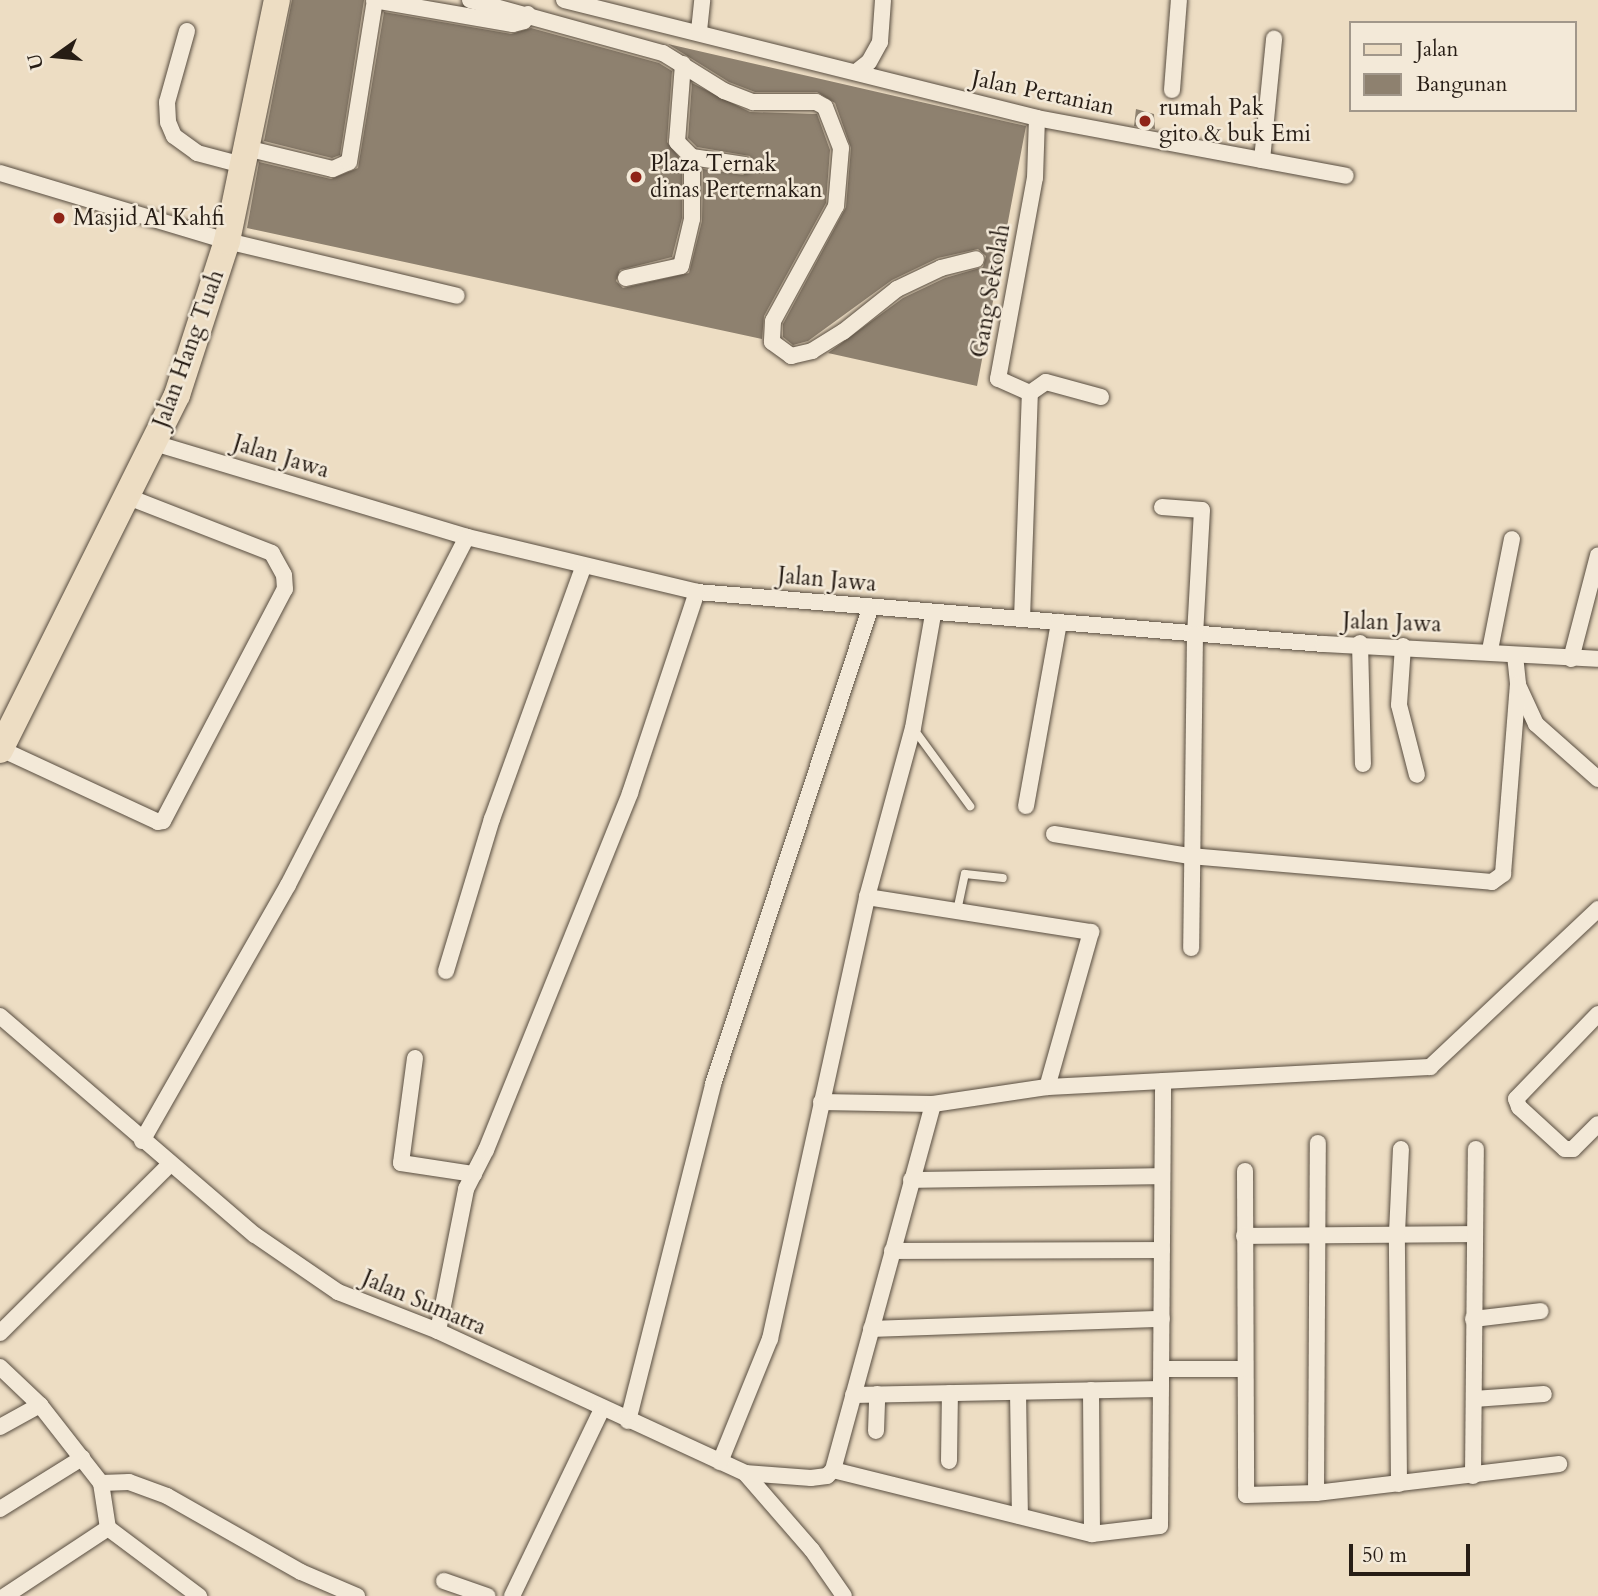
<!DOCTYPE html>
<html>
<head>
<meta charset="utf-8">
<style>
	body { margin:0 }
	#map { position:relative; width:1598px; height:1596px; overflow:hidden; background:#edddc3; font-family:Cardo,serif }
	div>[style] { position:absolute }
	[style*='--x'] { left:calc(var(--x)*1px); top:calc(var(--y)*1px); width:calc(var(--w)*1px); rotate:calc(var(--a)*1deg) }
	.building>* { inset:0; background:#8e816f }
	.roads { filter:drop-shadow(0 0 2px #584d40) drop-shadow(0 0 2px #584d40) }
	.lane>* { height:8px; margin:-4px; padding:0 4px; transform-origin:4px; border-radius:4px; background:#f3e9d8 }
	.street>* { height:16px; margin:-8px; padding:0 8px; transform-origin:8px; border-radius:8px; background:#f3e9d8 }
	.primary>* { height:26px; margin:-13px; padding:0 13px; transform-origin:13px; border-radius:13px; background:#edddc3 }
	.dots>* { width:19px; height:19px; translate:-50% -50%; box-sizing:border-box; border:4px solid #f3e9d8; border-radius:50% }
	span { translate:-50% -50%; white-space:nowrap; text-align:center; line-height:1.15; -webkit-text-stroke:5px #f3e9d8; paint-order:stroke }
	.street-label { font-size:23px; color:#271d15 }
	.poi-label { font-size:23px; color:#271d15 }
	.left { translate:0 -50%; text-align:left }
	.legend { position:absolute; left:1349px; top:21px; width:228px; height:91px; box-sizing:border-box; background:#f3e9d8; border:2px solid #a1978a; margin:0; padding:9px 12px; list-style:none; font-size:21px; color:#271d15 }
	.legend li { display:flex; align-items:center; gap:14px; height:35px }
	.legend b { width:35px; border:2px solid #a1978a }
	.north { position:absolute; left:21px; top:21px; width:70px; height:70px; -webkit-text-stroke:5px #f3e9d8; paint-order:stroke; rotate:255deg; font-size:19px; font-weight:700; line-height:28px; text-align:center; color:#271d15 }
	.north::after { content:''; display:block; margin:auto; width:24px; height:32px; background:#271d15; clip-path:polygon(50% 0,100% 100%,50% 72%,0 100%) }
	.scale { position:absolute; left:1349px; top:1544px; width:121px; height:32px; box-sizing:border-box; border:4px solid #271d15; border-top:0; padding-left:9px; font-size:21px; line-height:24px; white-space:nowrap; color:#271d15; -webkit-text-stroke:5px #f3e9d8; paint-order:stroke }
</style>
</head>
<body>
<div id="map">
	<div class="building">
		<i style="clip-path:polygon(292px 0,364px 0,340px 155px,332px 158px,264px 141px)"></i>
		<i style="clip-path:polygon(384px 12px,511px 34px,531px 28px,659px 63px,672px 71px,667px 142px,682px 161px,682px 218px,672px 257px,620px 270px,616px 281px,623px 288px,689px 273px,702px 221px,703px 169px,743px 175px,754px 167px,750px 156px,697px 147px,688px 138px,692px 83px,750px 112px,817px 114px,830px 150px,826px 203px,764px 316px,762px 339px,247px 228px,259px 162px,331px 179px,358px 168px)"></i>
		<i style="clip-path:polygon(668px 44px,1026px 126px,977px 386px,828px 353px,903px 298px,945px 278px,983px 267px,986px 256px,978px 249px,938px 258px,892px 280px,808px 341px,793px 345px,783px 337px,783px 324px,846px 207px,851px 148px,835px 103px,817px 92px,755px 92px,729px 82px)"></i>
		<i style="clip-path:polygon(1136px 109px,1154px 114px,1155px 129px,1134px 126px)"></i>
	</div>
	<div class="roads">
		<div class="lane">
			<i style="--x:913;--y:728;--w:97;--a:53.8"></i>
			<i style="--x:957;--y:911;--w:38;--a:-78"></i>
			<i style="--x:965;--y:874;--w:38;--a:6"></i>
		</div>
		<div class="street">
			<i style="--x:374;--y:0;--w:141;--a:9.8"></i>
			<i style="--x:513;--y:24;--w:11;--a:-15"></i>
			<i style="--x:524;--y:21;--w:8;--a:-60"></i>
			<i style="--x:470;--y:0;--w:200;--a:15.4"></i>
			<i style="--x:663;--y:53;--w:72;--a:31.9"></i>
			<i style="--x:724;--y:91;--w:31;--a:21"></i>
			<i style="--x:753;--y:102;--w:63;--a:0"></i>
			<i style="--x:816;--y:102;--w:10;--a:29"></i>
			<i style="--x:825;--y:107;--w:44;--a:68.7"></i>
			<i style="--x:841;--y:148;--w:58;--a:94.9"></i>
			<i style="--x:836;--y:206;--w:131;--a:118.7"></i>
			<i style="--x:773;--y:321;--w:21;--a:93"></i>
			<i style="--x:772;--y:342;--w:24;--a:36"></i>
			<i style="--x:791;--y:356;--w:22;--a:-13"></i>
			<i style="--x:812;--y:351;--w:36;--a:-32"></i>
			<i style="--x:843;--y:332;--w:69;--a:-38.5"></i>
			<i style="--x:897;--y:289;--w:49;--a:-25.5"></i>
			<i style="--x:941;--y:268;--w:36;--a:-14"></i>
			<i style="--x:564;--y:0;--w:487;--a:14"></i>
			<i style="--x:1037;--y:118;--w:314;--a:10.6"></i>
			<i style="--x:187;--y:31;--w:74;--a:105.7"></i>
			<i style="--x:167;--y:102;--w:20;--a:87"></i>
			<i style="--x:168;--y:122;--w:15;--a:67"></i>
			<i style="--x:174;--y:136;--w:29;--a:36"></i>
			<i style="--x:197;--y:153;--w:47;--a:14.9"></i>
			<i style="--x:699;--y:31;--w:31;--a:-84"></i>
			<i style="--x:683;--y:64;--w:78;--a:94.4"></i>
			<i style="--x:677;--y:142;--w:21;--a:45"></i>
			<i style="--x:692;--y:157;--w:53;--a:8.7"></i>
			<i style="--x:856;--y:72;--w:16;--a:-38"></i>
			<i style="--x:869;--y:62;--w:23;--a:-61"></i>
			<i style="--x:880;--y:42;--w:42;--a:-85.9"></i>
			<i style="--x:1172;--y:90;--w:90;--a:-85.6"></i>
			<i style="--x:246;--y:148;--w:89;--a:13.6"></i>
			<i style="--x:333;--y:169;--w:17;--a:-24"></i>
			<i style="--x:349;--y:162;--w:164;--a:-80.9"></i>
			<i style="--x:1262;--y:160;--w:122;--a:-84.3"></i>
			<i style="--x:0;--y:173;--w:237;--a:16.7"></i>
			<i style="--x:227;--y:241;--w:236;--a:13.4"></i>
			<i style="--x:626;--y:278;--w:56;--a:-12.3"></i>
			<i style="--x:681;--y:266;--w:48;--a:-76.8"></i>
			<i style="--x:692;--y:219;--w:62;--a:-90"></i>
			<i style="--x:1030;--y:393;--w:19;--a:-35"></i>
			<i style="--x:1046;--y:382;--w:57;--a:15.3"></i>
			<i style="--x:154;--y:443;--w:327;--a:16.7"></i>
			<i style="--x:467;--y:537;--w:236;--a:13.4"></i>
			<i style="--x:697;--y:592;--w:628;--a:4.75"></i>
			<i style="--x:1323;--y:644;--w:275;--a:3.1"></i>
			<i style="--x:1162;--y:507;--w:40;--a:4.3"></i>
			<i style="--x:1202;--y:510;--w:124;--a:93.2"></i>
			<i style="--x:1195;--y:634;--w:314;--a:90.7"></i>
			<i style="--x:1022;--y:619;--w:226;--a:-88"></i>
			<i style="--x:1030;--y:393;--w:35;--a:-156"></i>
			<i style="--x:998;--y:379;--w:204;--a:-79.6"></i>
			<i style="--x:1035;--y:178;--w:60;--a:-88.1"></i>
			<i style="--x:1360;--y:643;--w:121;--a:88.6"></i>
			<i style="--x:1403;--y:646;--w:59;--a:93.9"></i>
			<i style="--x:1399;--y:705;--w:72;--a:75.6"></i>
			<i style="--x:1490;--y:650;--w:113;--a:-78.8"></i>
			<i style="--x:1515;--y:655;--w:30;--a:84"></i>
			<i style="--x:1518;--y:685;--w:43;--a:65.2"></i>
			<i style="--x:1536;--y:724;--w:83;--a:41.6"></i>
			<i style="--x:1571;--y:659;--w:107;--a:-75.4"></i>
			<i style="--x:1;--y:749;--w:173;--a:24.9"></i>
			<i style="--x:158;--y:822;--w:5;--a:-11"></i>
			<i style="--x:163;--y:821;--w:262;--a:-62.3"></i>
			<i style="--x:285;--y:589;--w:14;--a:-94"></i>
			<i style="--x:284;--y:575;--w:25;--a:-119"></i>
			<i style="--x:272;--y:553;--w:155;--a:-158.7"></i>
			<i style="--x:1026;--y:806;--w:187;--a:-79.8"></i>
			<i style="--x:1054;--y:834;--w:138;--a:9.2"></i>
			<i style="--x:1190;--y:856;--w:303;--a:4.9"></i>
			<i style="--x:1492;--y:882;--w:14;--a:-36"></i>
			<i style="--x:1503;--y:874;--w:190;--a:-85.5"></i>
			<i style="--x:867;--y:897;--w:227;--a:8.9"></i>
			<i style="--x:1091;--y:932;--w:161;--a:105.8"></i>
			<i style="--x:446;--y:971;--w:159;--a:-73.2"></i>
			<i style="--x:492;--y:819;--w:267;--a:-70.1"></i>
			<i style="--x:1598;--y:1014;--w:118;--a:134"></i>
			<i style="--x:1516;--y:1099;--w:9;--a:69"></i>
			<i style="--x:1519;--y:1107;--w:62;--a:42.4"></i>
			<i style="--x:1565;--y:1149;--w:8;--a:0"></i>
			<i style="--x:1573;--y:1149;--w:35;--a:-45"></i>
			<i style="--x:0;--y:1016;--w:336;--a:40.7"></i>
			<i style="--x:255;--y:1235;--w:101;--a:34.5"></i>
			<i style="--x:338;--y:1292;--w:107;--a:21.3"></i>
			<i style="--x:438;--y:1331;--w:338;--a:24.8"></i>
			<i style="--x:745;--y:1473;--w:102;--a:49"></i>
			<i style="--x:812;--y:1550;--w:56;--a:55.2"></i>
			<i style="--x:415;--y:1058;--w:106;--a:97.6"></i>
			<i style="--x:401;--y:1163;--w:74;--a:8.6"></i>
			<i style="--x:821;--y:1102;--w:112;--a:1"></i>
			<i style="--x:933;--y:1104;--w:115;--a:-8.5"></i>
			<i style="--x:1047;--y:1087;--w:384;--a:-3"></i>
			<i style="--x:1430;--y:1067;--w:231;--a:-43.2"></i>
			<i style="--x:142;--y:1141;--w:295;--a:-60.3"></i>
			<i style="--x:288;--y:885;--w:391;--a:-62.8"></i>
			<i style="--x:1245;--y:1171;--w:324;--a:89.8"></i>
			<i style="--x:1246;--y:1495;--w:70;--a:-1.6"></i>
			<i style="--x:1316;--y:1493;--w:245;--a:-6.8"></i>
			<i style="--x:911;--y:1180;--w:251;--a:-0.9"></i>
			<i style="--x:1244;--y:1236;--w:229;--a:-0.5"></i>
			<i style="--x:892;--y:1251;--w:270;--a:-0.2"></i>
			<i style="--x:1473;--y:1319;--w:68;--a:-6.7"></i>
			<i style="--x:871;--y:1329;--w:291;--a:-2"></i>
			<i style="--x:438;--y:1331;--w:145;--a:-78.8"></i>
			<i style="--x:466;--y:1189;--w:44;--a:-62.9"></i>
			<i style="--x:486;--y:1150;--w:385;--a:-68"></i>
			<i style="--x:630;--y:793;--w:212;--a:-71.6"></i>
			<i style="--x:0;--y:1333;--w:238;--a:-44.8"></i>
			<i style="--x:0;--y:1367;--w:55;--a:43.5"></i>
			<i style="--x:40;--y:1405;--w:99;--a:52"></i>
			<i style="--x:101;--y:1483;--w:46;--a:81.2"></i>
			<i style="--x:108;--y:1528;--w:114;--a:36.8"></i>
			<i style="--x:1162;--y:1369;--w:81;--a:0"></i>
			<i style="--x:1091;--y:1390;--w:144;--a:89.6"></i>
			<i style="--x:1018;--y:1392;--w:124;--a:89.1"></i>
			<i style="--x:853;--y:1395;--w:308;--a:-1.1"></i>
			<i style="--x:1474;--y:1399;--w:70;--a:-4.1"></i>
			<i style="--x:628;--y:1421;--w:348;--a:-75.8"></i>
			<i style="--x:713;--y:1084;--w:503;--a:-71.71"></i>
			<i style="--x:0;--y:1427;--w:46;--a:-28.8"></i>
			<i style="--x:876;--y:1431;--w:37;--a:-88"></i>
			<i style="--x:949;--y:1461;--w:68;--a:-89.2"></i>
			<i style="--x:720;--y:1462;--w:133;--a:-67.9"></i>
			<i style="--x:770;--y:1339;--w:453;--a:-77.6"></i>
			<i style="--x:867;--y:897;--w:175;--a:-74.8"></i>
			<i style="--x:913;--y:728;--w:116;--a:-80"></i>
			<i style="--x:833;--y:1470;--w:267;--a:13.9"></i>
			<i style="--x:1092;--y:1534;--w:68;--a:-6.7"></i>
			<i style="--x:1160;--y:1526;--w:445;--a:-89.6"></i>
			<i style="--x:745;--y:1473;--w:66;--a:4.3"></i>
			<i style="--x:811;--y:1478;--w:16;--a:-7"></i>
			<i style="--x:827;--y:1476;--w:8;--a:-45"></i>
			<i style="--x:833;--y:1470;--w:379;--a:-74.7"></i>
			<i style="--x:1473;--y:1476;--w:327;--a:-89.5"></i>
			<i style="--x:101;--y:1483;--w:28;--a:-2"></i>
			<i style="--x:129;--y:1482;--w:40;--a:20.2"></i>
			<i style="--x:167;--y:1496;--w:154;--a:29.6"></i>
			<i style="--x:301;--y:1572;--w:61;--a:23.2"></i>
			<i style="--x:1399;--y:1484;--w:251;--a:-90.5"></i>
			<i style="--x:1397;--y:1233;--w:84;--a:-87.3"></i>
			<i style="--x:1316;--y:1493;--w:350;--a:-89.7"></i>
			<i style="--x:0;--y:1509;--w:97;--a:-31.9"></i>
			<i style="--x:444;--y:1581;--w:46;--a:19.2"></i>
			<i style="--x:5;--y:1596;--w:123;--a:-33.4"></i>
			<i style="--x:512;--y:1596;--w:208;--a:-64.3"></i>
		</div>
		<div class="primary">
			<i style="--x:0;--y:750;--w:397;--a:-63.5"></i>
			<i style="--x:177;--y:395;--w:162;--a:-72"></i>
			<i style="--x:227;--y:241;--w:246;--a:-78.3"></i>
		</div>
	</div>
	<div class="dots">
		<i style="left:1145px;top:121px;background:#8f2418"></i>
		<i style="left:636px;top:177px;background:#8f2418"></i>
		<i style="left:59px;top:218px;background:#8f2418"></i>
	</div>
	<div class="street-label">
		<span style="left:1043px;top:93px;rotate:12deg">Jalan Pertanian</span>
		<span style="left:991px;top:291px;rotate:-80deg">Gang Sekolah</span>
		<span style="left:189px;top:349px;rotate:-70deg">Jalan Hang Tuah</span>
		<span style="left:281px;top:457px;rotate:17deg">Jalan Jawa</span>
		<span style="left:827px;top:580px;rotate:5deg">Jalan Jawa</span>
		<span style="left:1392px;top:623px;rotate:2deg">Jalan Jawa</span>
		<span style="left:424px;top:1303px;rotate:23deg">Jalan Sumatra</span>
	</div>
	<div class="poi-label">
		<span class="left" style="left:1159px;top:121px">rumah Pak<br>gito &amp; buk Emi</span>
		<span class="left" style="left:650px;top:177px">Plaza Ternak<br>dinas Perternakan</span>
		<span class="left" style="left:73px;top:218px">Masjid Al Kahfi</span>
	</div>
	<ul class="legend">
	<li><b style="height:9px;background:#edddc3"></b>Jalan</li>
	<li><b style="height:19px;background:#8e816f"></b>Bangunan</li>
	</ul>
	<div class="north">U</div>
	<div class="scale">50 m</div>
</div>
</body>
</html>
